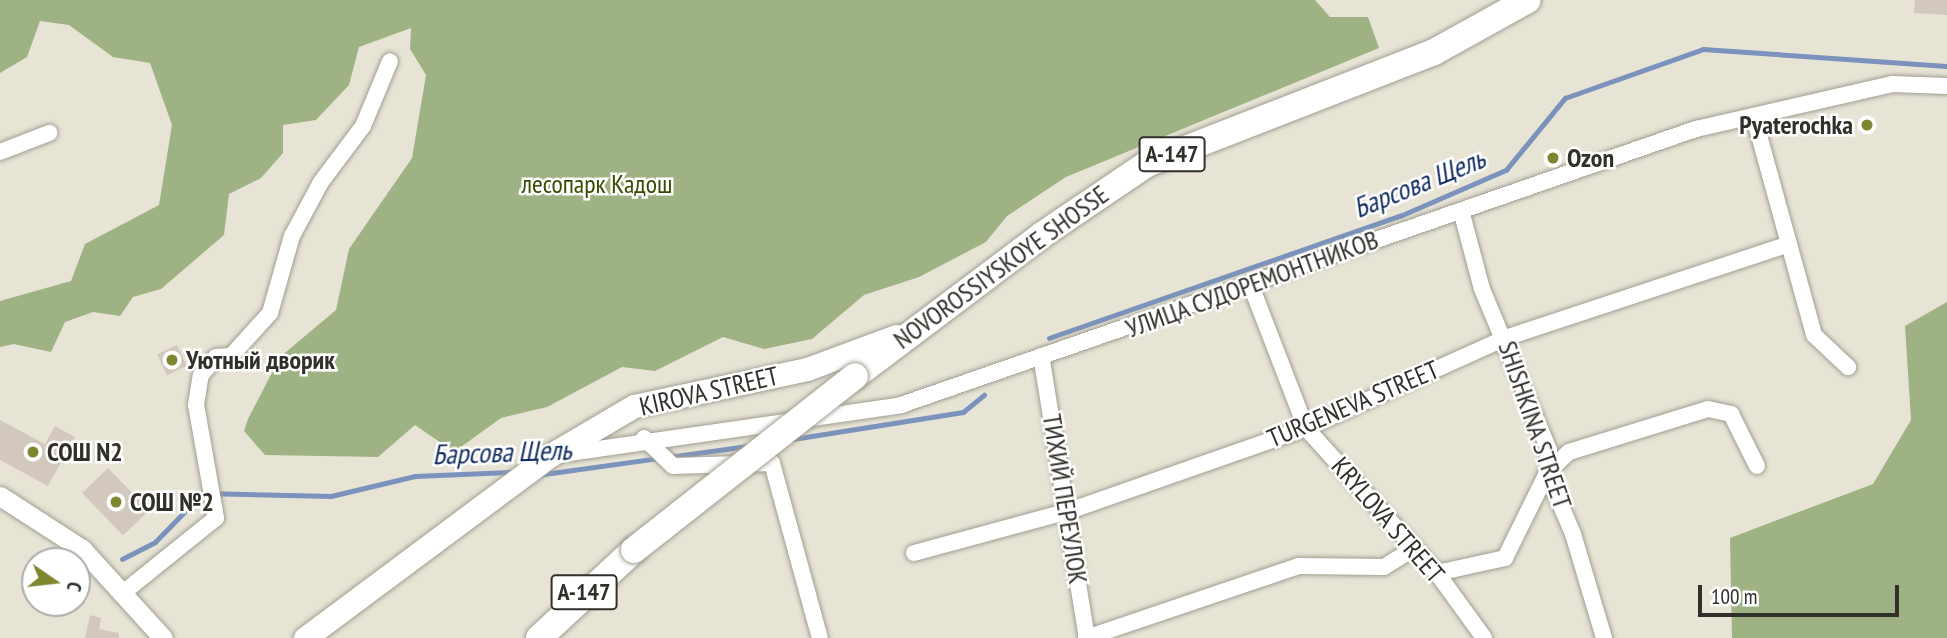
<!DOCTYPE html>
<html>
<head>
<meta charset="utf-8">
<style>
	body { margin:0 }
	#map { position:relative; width:1947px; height:638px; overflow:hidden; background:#e7e4d6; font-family:"PT Sans Narrow",sans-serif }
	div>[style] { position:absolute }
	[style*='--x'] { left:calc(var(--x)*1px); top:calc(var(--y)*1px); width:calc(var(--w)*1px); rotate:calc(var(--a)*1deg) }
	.forest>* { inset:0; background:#9fb283 }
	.stream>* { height:4.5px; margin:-2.25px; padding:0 2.25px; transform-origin:2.25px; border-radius:2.25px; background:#7b93bc }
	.building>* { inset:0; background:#d3c8be; transform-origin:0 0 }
	.roads { filter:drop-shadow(0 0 2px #a19e91) drop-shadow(0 0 2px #a19e91) }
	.minor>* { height:16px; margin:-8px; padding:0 8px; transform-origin:8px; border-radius:8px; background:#fff }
	.tertiary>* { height:19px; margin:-9.5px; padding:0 9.5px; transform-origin:9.5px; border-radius:9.5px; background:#fff }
	.secondary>* { height:23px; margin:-11.5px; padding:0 11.5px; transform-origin:11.5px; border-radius:11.5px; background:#fff }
	.trunk>* { height:26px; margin:-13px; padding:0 13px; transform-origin:13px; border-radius:13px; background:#fff }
	.bridges { filter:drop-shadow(0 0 2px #a19e91) drop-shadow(0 0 2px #a19e91) }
	.trunk-bridge>* { height:26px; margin:-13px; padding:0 13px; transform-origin:13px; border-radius:13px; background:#fff }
	.dots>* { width:19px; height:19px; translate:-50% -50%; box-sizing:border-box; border:4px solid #fff; border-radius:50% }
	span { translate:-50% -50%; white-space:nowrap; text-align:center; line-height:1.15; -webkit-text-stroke:5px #fff; paint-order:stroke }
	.shield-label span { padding:2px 5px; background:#fff; border:2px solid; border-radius:5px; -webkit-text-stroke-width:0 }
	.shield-label { font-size:24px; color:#302f2a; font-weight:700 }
	.poi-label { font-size:26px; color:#302f2a; font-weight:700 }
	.right { translate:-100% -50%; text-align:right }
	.left { translate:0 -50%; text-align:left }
	.park-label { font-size:26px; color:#354b00 }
	.street-label { font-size:26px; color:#302f2a }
	.water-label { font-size:28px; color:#0e2a5d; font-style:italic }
	.north { position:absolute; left:21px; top:547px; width:70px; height:70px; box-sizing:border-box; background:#fff; border:2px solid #acacaa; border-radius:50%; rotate:104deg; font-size:19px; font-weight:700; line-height:28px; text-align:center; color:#302f2a }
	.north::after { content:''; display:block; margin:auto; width:24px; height:32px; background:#808530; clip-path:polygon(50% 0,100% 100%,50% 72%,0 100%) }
	.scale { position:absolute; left:1698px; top:585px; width:201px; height:32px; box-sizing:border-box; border:4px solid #302f2a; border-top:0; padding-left:9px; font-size:21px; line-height:24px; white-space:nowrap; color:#302f2a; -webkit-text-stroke:5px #fff; paint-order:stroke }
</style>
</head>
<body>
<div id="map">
	<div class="forest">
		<i style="clip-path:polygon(0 0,1315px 0,1330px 17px,1368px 17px,1379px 48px,1066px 177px,1007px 216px,986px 242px,919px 277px,864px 295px,812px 339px,764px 349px,723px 337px,655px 371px,622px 367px,547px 407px,501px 418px,454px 452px,415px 425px,378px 457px,265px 455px,244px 431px,248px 419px,280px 357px,336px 310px,349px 249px,412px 158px,426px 75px,410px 49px,411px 28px,359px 47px,349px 85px,316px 120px,283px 125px,283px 153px,261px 178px,229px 194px,224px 235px,161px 289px,133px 297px,120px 316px,93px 312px,65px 322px,51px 352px,14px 344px,0 347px,0 301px,71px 281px,85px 244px,159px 205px,172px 125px,150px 63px,113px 57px,69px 25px,40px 21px,27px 57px,0 73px)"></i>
		<i style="clip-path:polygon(1947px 302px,1947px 638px,1732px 638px,1730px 538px,1873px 484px,1911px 420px,1905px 326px)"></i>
	</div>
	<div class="stream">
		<i style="--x:1049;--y:338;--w:372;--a:-19.2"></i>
		<i style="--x:1400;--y:216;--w:116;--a:-23.5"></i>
		<i style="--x:1506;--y:170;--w:93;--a:-50.7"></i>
		<i style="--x:1565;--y:98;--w:146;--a:-19.5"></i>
		<i style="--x:1703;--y:49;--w:245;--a:4"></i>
		<i style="--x:793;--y:439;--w:172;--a:-9"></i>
		<i style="--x:963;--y:412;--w:27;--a:-39"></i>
		<i style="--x:669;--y:457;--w:79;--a:-8"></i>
		<i style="--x:537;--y:475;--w:124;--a:-7.9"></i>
		<i style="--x:122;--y:559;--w:37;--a:-27"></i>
		<i style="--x:155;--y:542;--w:69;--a:-45.6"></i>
		<i style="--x:203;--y:493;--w:128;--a:1.3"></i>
		<i style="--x:331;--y:496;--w:86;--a:-13.4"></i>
		<i style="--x:415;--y:476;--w:96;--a:-2.4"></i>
	</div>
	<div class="building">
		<i style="clip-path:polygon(1915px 0,1947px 0,1947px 15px,1914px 13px)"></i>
		<i style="left:177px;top:345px;width:23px;height:22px;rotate:65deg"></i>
		<i style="clip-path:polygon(0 420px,45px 444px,55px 426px,75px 437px,48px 486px,0 460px)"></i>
		<i style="left:108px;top:468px;width:59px;height:36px;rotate:46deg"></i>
		<i style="clip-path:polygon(90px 615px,101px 618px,99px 629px,119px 633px,119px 638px,85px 638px)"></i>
	</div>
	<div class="roads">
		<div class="minor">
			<i style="--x:1754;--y:117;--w:226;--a:74.6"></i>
			<i style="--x:1814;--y:335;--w:47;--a:43.3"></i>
			<i style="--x:0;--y:152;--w:53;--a:-21.2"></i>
			<i style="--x:1462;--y:214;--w:78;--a:75.1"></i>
			<i style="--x:1482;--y:289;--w:174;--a:67.4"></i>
			<i style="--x:1549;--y:450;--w:23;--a:95"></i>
			<i style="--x:1547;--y:473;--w:66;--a:66.9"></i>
			<i style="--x:1573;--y:534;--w:109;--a:73.4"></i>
			<i style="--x:1250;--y:283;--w:155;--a:68.9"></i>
			<i style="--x:1306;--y:428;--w:195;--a:47.9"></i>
			<i style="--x:1437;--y:573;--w:80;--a:54.1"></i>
			<i style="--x:1042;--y:361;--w:281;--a:80.8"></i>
			<i style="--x:644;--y:438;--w:40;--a:44"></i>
			<i style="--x:673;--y:466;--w:99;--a:-1.7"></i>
			<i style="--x:772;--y:463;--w:181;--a:74.7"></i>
			<i style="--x:563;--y:454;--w:342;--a:-8.2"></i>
			<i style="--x:901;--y:405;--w:842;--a:-19.15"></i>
			<i style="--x:1696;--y:129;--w:201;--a:-12.9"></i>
			<i style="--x:1892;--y:84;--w:55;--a:2.1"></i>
			<i style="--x:914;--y:553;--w:161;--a:-15.2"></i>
			<i style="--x:1069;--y:511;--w:251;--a:-19.3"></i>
			<i style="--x:1306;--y:428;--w:218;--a:-24.3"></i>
			<i style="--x:1505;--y:338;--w:299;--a:-18.3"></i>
			<i style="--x:1437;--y:573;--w:70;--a:-12.4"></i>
			<i style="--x:1505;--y:558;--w:95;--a:-63.7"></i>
			<i style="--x:1547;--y:473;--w:30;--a:-44"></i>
			<i style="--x:1569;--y:452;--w:145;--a:-17.2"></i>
			<i style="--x:1708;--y:409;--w:24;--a:12"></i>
			<i style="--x:1731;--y:414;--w:58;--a:63.4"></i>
			<i style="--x:124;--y:592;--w:118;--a:-38.8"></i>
			<i style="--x:216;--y:518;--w:115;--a:-100"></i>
			<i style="--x:196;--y:405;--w:30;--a:-81"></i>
			<i style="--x:201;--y:375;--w:23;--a:-50"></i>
			<i style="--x:216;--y:357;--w:15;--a:-4"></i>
			<i style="--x:231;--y:356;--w:58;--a:-47.8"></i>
			<i style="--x:270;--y:313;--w:80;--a:-74.1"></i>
			<i style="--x:292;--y:236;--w:61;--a:-61.8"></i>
			<i style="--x:321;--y:182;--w:70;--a:-53.1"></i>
			<i style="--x:363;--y:126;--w:70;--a:-67.4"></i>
			<i style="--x:1086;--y:638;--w:225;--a:-18.7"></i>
			<i style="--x:1299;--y:566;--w:85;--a:0.7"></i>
			<i style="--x:1384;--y:567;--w:36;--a:-32"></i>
		</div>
		<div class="tertiary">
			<i style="--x:0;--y:496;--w:98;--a:32.9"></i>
			<i style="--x:82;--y:549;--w:120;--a:47.7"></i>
		</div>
		<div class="secondary">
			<i style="--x:305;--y:638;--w:304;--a:-36.7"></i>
			<i style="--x:549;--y:456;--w:99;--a:-30.5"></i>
			<i style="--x:634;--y:406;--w:177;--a:-12.1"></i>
			<i style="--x:807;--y:369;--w:95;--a:-20.3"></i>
		</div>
		<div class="trunk">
			<i style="--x:855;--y:376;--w:234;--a:-37"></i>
			<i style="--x:1042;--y:235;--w:127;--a:-34.1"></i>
			<i style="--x:1147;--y:164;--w:308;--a:-21.3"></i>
			<i style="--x:1434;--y:52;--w:107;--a:-29"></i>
			<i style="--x:539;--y:638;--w:129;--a:-42.8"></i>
		</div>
	</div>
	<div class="bridges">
		<div class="trunk-bridge">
			<i style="--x:634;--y:550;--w:281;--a:-38.2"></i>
		</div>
	</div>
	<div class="dots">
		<i style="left:1867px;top:125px;background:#808530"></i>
		<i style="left:1553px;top:158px;background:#808530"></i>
		<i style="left:172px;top:360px;background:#808530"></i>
		<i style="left:33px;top:452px;background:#808530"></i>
		<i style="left:116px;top:502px;background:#808530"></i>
	</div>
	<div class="shield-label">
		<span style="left:1172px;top:154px">А-147</span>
		<span style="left:584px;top:592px">А-147</span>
	</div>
	<div class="poi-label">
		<span class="right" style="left:1853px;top:125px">Pyaterochka</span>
		<span class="left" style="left:1567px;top:158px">Ozon</span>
		<span class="left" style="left:186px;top:360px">Уютный дворик</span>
		<span class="left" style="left:47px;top:452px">СОШ N2</span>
		<span class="left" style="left:130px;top:502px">СОШ №2</span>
	</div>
	<div class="park-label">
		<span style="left:597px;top:184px">лесопарк Кадош</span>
	</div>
	<div class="street-label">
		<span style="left:1001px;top:267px;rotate:-36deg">NOVOROSSIYSKOYE SHOSSE</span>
		<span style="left:1252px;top:284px;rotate:-20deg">УЛИЦА СУДОРЕМОНТНИКОВ</span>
		<span style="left:709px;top:391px;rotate:-13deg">KIROVA STREET</span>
		<span style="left:1353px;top:404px;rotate:-23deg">TURGENEVA STREET</span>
		<span style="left:1535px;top:425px;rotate:71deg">SHISHKINA STREET</span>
		<span style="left:1065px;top:499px;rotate:81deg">ТИХИЙ ПЕРЕУЛОК</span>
		<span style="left:1388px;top:520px;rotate:49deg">KRYLOVA STREET</span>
	</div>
	<div class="water-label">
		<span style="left:1419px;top:183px;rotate:-22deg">Барсова Щель</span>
		<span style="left:502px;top:452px;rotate:-2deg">Барсова Щель</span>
	</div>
	<div class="north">С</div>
	<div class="scale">100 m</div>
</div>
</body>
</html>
